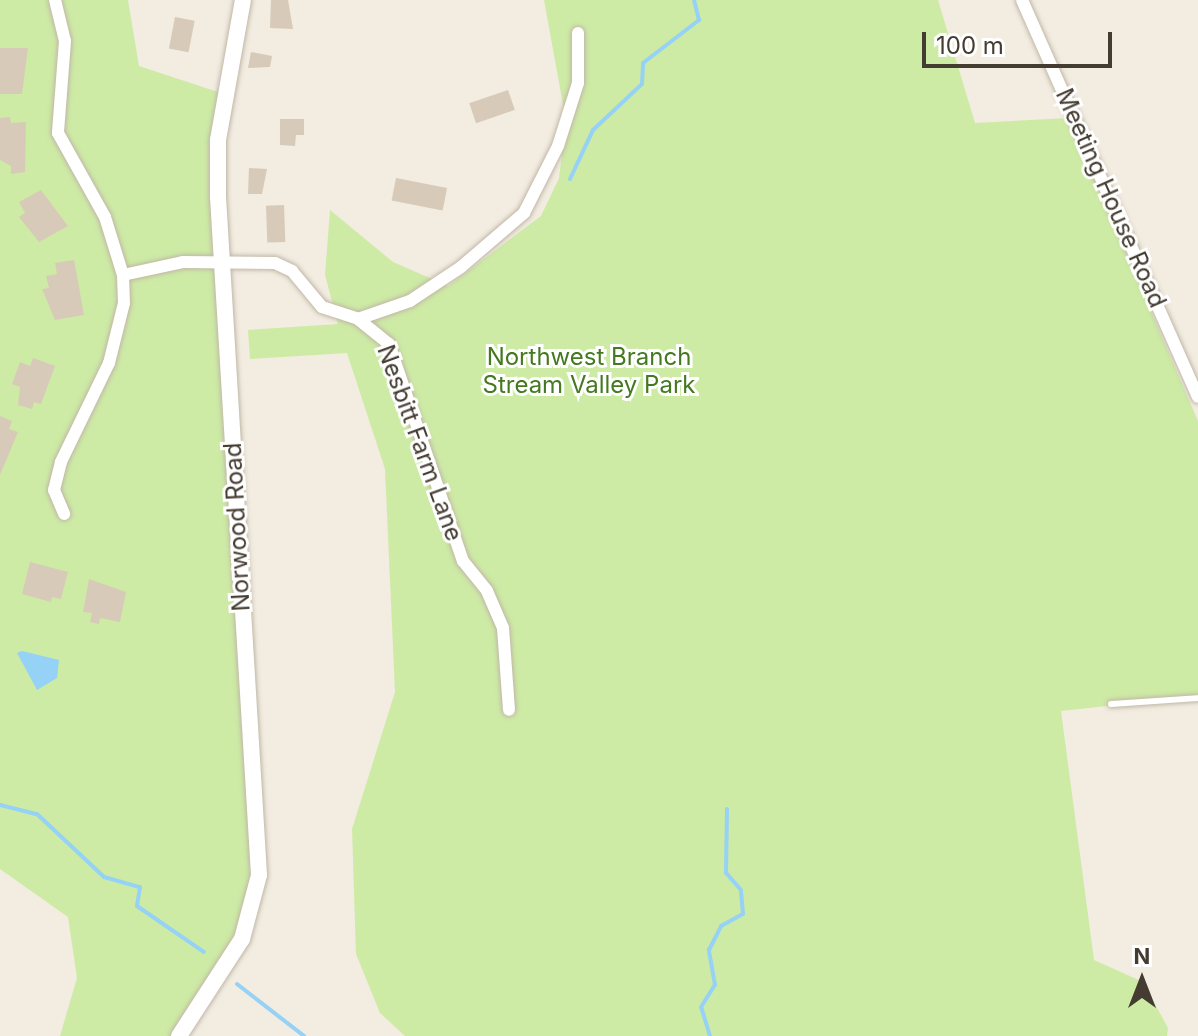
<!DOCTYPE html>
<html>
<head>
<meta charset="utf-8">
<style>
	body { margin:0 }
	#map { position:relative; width:1198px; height:1036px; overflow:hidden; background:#f2ece1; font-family:Inter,sans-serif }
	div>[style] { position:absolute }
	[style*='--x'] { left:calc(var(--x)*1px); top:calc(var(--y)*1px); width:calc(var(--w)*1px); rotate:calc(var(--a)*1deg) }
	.green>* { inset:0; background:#cdeba5 }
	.water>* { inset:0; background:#96d1f6 }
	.stream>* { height:4px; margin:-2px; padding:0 2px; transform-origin:2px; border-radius:2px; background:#96d1f6 }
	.building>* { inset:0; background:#d8cab8; transform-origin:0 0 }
	.roads { filter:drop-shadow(0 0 2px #c1b7a6) drop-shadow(0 0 2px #c1b7a6) }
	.service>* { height:6px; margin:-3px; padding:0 3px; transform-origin:3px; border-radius:3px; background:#fff }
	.minor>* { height:12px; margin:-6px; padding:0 6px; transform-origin:6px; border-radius:6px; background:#fff }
	.tertiary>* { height:16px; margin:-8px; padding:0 8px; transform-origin:8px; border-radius:8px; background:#fff }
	span { translate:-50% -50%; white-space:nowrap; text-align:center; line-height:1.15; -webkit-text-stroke:6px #fff; paint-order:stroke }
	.street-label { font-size:24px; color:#443c31 }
	.park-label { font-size:24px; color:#457920 }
	.north { position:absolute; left:1102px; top:940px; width:80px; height:80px; -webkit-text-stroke:6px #fff; paint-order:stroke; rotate:0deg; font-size:22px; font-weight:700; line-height:32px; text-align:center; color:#443c31 }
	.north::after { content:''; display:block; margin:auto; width:28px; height:36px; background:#443c31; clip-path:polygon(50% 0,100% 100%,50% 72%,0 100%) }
	.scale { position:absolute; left:922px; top:32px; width:190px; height:36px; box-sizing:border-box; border:4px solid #443c31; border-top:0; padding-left:10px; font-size:24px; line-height:28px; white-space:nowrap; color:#443c31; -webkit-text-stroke:6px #fff; paint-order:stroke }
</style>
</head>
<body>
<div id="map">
	<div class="green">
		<i style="clip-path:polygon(0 0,128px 0,139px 66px,224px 94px,218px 140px,254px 903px,179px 1036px,60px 1036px,77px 978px,68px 917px,0 869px)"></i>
		<i style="clip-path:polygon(544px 0,938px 0,975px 123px,1068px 118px,1198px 421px,1198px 696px,1061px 711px,1094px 960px,1143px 982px,1168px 1028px,1167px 1036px,405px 1036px,380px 1013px,356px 954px,352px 829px,395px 692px,385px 469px,347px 353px,250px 359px,248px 330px,338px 324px,325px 275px,330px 210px,393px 262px,448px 286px,541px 216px,559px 178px,566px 121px)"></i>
	</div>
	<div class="water">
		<i style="clip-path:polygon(22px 651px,59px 660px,57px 678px,37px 690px,17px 653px)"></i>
	</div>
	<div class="stream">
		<i style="--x:570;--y:179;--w:54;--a:-64.9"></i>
		<i style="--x:593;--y:130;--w:67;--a:-43.2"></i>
		<i style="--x:642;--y:84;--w:21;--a:-87"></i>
		<i style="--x:643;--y:63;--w:71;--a:-37.5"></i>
		<i style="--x:699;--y:20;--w:21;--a:-104"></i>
		<i style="--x:0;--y:805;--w:38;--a:14"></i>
		<i style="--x:37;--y:814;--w:92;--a:43.2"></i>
		<i style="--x:104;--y:877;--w:37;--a:16"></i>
		<i style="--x:140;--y:887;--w:19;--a:99"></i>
		<i style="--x:137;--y:906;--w:81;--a:34.5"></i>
		<i style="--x:237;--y:984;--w:85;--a:37.8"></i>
		<i style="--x:710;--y:1036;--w:30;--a:-107"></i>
		<i style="--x:701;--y:1007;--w:26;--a:-58"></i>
		<i style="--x:715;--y:985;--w:36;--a:-100"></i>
		<i style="--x:709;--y:950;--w:27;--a:-63"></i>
		<i style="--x:721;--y:926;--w:25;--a:-29"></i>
		<i style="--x:743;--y:914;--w:24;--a:-95"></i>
		<i style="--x:741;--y:890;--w:23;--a:-131"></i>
		<i style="--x:726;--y:873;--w:64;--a:-89.1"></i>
	</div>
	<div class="building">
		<i style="clip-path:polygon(271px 0,288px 0,293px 29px,270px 28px)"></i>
		<i style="left:175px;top:17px;width:20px;height:32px;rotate:11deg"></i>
		<i style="clip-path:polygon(0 48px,28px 48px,22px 94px,0 94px)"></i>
		<i style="clip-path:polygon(251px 52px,272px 56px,270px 67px,248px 68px)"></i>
		<i style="left:508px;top:90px;width:21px;height:41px;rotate:71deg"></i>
		<i style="clip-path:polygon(10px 117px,11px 123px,26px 122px,25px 172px,11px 174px,11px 166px,0 160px,0 118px)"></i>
		<i style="clip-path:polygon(280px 119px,304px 119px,304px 135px,296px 135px,295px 146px,280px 145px)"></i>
		<i style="clip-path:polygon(249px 168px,267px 169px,262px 194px,248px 194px)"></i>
		<i style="left:396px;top:178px;width:52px;height:23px;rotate:11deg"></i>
		<i style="clip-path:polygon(41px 190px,68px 226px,39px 242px,19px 217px,25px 213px,19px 202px)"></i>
		<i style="left:284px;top:205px;width:37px;height:18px;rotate:88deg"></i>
		<i style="clip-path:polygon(74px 260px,84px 315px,55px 320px,42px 289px,49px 288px,46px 276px,57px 274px,55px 263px)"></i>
		<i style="clip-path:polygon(33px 358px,55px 366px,41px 404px,34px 402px,32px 409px,18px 405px,20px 387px,12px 384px,20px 362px,30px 366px)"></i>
		<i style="clip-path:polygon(0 416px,12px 421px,9px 429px,18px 432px,0 475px)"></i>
		<i style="clip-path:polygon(30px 562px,68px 572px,61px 599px,52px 597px,51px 602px,22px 594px)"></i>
		<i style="clip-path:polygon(89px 579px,126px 592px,120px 622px,100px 618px,99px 624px,90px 622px,92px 613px,83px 612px)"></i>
	</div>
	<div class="roads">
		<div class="service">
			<i style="--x:1111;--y:704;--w:87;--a:-3.9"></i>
		</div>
		<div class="minor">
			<i style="--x:55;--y:0;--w:42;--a:76.3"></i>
			<i style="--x:65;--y:41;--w:92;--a:94.4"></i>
			<i style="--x:58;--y:133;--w:96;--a:60.8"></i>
			<i style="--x:105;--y:217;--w:61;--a:72.8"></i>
			<i style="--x:123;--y:275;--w:28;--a:88"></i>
			<i style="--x:124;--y:303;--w:62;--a:104"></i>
			<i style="--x:109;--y:363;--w:110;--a:115.9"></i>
			<i style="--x:61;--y:462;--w:29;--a:104"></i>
			<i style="--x:54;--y:490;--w:26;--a:67"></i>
			<i style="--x:1022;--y:0;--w:434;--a:66.1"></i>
			<i style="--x:123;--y:275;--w:61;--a:-12.2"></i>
			<i style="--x:183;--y:262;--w:92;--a:0.6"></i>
			<i style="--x:275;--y:263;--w:19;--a:25"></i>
			<i style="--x:292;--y:271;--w:47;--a:50.2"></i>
			<i style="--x:322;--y:307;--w:38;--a:18"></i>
			<i style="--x:358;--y:319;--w:40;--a:39"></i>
			<i style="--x:389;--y:344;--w:229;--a:71.2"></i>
			<i style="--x:463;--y:561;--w:38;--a:51"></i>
			<i style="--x:487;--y:591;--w:40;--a:66.6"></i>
			<i style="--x:503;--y:628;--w:82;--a:85.8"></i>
			<i style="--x:358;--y:319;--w:55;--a:-19.1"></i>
			<i style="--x:410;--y:301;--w:61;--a:-33.7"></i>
			<i style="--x:461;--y:267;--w:83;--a:-40.6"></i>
			<i style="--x:524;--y:213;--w:75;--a:-63.1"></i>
			<i style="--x:558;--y:146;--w:66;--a:-72.4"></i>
			<i style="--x:578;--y:83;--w:50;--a:-90"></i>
		</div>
		<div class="tertiary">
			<i style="--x:179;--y:1036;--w:116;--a:-57"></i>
			<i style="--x:242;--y:939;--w:66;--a:-75.1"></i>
			<i style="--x:259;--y:875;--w:679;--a:-93.46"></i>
			<i style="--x:218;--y:197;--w:57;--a:-90"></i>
			<i style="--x:218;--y:140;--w:142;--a:-79.9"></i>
		</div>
	</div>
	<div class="street-label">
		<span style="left:1111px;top:198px;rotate:66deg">Meeting House Road</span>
		<span style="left:420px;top:443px;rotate:70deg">Nesbitt Farm Lane</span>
		<span style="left:237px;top:527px;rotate:-93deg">Norwood Road</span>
	</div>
	<div class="park-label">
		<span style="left:589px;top:371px">Northwest Branch<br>Stream Valley Park</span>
	</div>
	<div class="north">N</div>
	<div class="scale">100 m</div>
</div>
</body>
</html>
